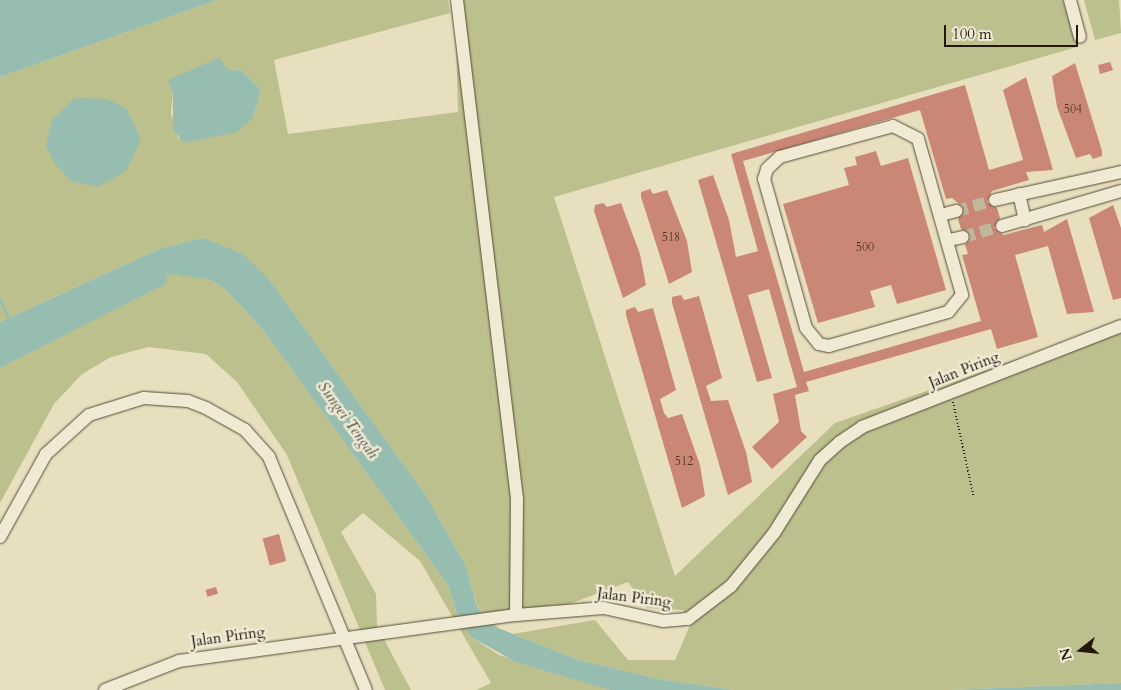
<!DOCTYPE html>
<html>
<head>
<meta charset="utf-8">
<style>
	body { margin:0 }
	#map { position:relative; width:1121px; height:690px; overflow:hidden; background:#e8dfbe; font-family:Cardo,serif }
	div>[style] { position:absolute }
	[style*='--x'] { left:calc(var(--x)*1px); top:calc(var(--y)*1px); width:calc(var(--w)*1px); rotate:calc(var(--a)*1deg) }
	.green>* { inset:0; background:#bcc08d }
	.water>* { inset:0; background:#97bdb0 }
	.stream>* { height:2.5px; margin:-1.25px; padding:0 1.25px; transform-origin:1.25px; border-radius:1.25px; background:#97bdb0 }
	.building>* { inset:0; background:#ca8775; transform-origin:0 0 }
	.minor-tunnel>* { height:12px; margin-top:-6px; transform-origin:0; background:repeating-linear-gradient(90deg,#c1b79b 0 12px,transparent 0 18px) }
	.path>* { height:2px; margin-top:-1px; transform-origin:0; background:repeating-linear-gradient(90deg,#24180d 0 1px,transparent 0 3.5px) }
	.roads { filter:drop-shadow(0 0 1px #554a39) drop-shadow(0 0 1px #554a39) }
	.minor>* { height:12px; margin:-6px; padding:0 6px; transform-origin:6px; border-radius:6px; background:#f0ead5 }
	span { translate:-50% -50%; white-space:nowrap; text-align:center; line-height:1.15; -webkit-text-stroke:5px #f0ead5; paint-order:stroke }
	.number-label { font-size:12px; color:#4e3427 }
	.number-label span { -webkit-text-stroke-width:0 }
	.street-label { font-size:15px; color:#24180d }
	.water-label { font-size:16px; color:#4c5246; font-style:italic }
	.north { position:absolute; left:1056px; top:625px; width:50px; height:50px; -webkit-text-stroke:4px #f0ead5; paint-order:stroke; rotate:254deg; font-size:14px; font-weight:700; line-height:20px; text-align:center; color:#24180d }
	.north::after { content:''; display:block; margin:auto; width:18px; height:22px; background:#24180d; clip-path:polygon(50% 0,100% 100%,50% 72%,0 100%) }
	.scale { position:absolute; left:944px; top:25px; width:134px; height:22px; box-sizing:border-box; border:2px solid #24180d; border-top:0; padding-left:6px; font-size:15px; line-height:18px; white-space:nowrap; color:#24180d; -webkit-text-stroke:4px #f0ead5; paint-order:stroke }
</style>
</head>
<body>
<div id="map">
	<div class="green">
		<i style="clip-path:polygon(evenodd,217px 0,448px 0,450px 13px,274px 60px,288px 134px,458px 112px,455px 0,1063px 0,1077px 47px,554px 197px,675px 576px,835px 423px,1121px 323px,1121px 683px,950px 690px,734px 690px,658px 679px,579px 660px,490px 625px,476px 603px,466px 566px,425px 494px,269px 279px,203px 238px,159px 249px,0 322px,0 77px,217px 0,227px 69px,242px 71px,261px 90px,253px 118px,178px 139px,171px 113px,173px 93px,227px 69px,217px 0,628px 582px,647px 608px,683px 610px,691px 623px,675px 660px,628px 660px,595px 620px,507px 635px,489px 620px,548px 612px,628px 582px)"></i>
		<i style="clip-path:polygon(1084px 0,1119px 0,1121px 33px,1095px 40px)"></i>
		<i style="clip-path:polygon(174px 272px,209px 279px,225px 289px,263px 330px,448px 585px,458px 617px,471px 637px,499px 655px,610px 690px,476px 690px,491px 683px,420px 561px,363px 513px,341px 532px,376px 594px,377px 626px,411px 690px,385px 690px,287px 455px,237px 382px,206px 354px,149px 347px,111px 357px,82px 374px,54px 404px,0 503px,0 368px,165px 284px,168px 274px)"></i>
	</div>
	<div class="water">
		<i style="clip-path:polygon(0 0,217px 0,0 77px)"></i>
		<i style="clip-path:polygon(219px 58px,227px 69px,242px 71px,261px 90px,253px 118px,237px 132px,184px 143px,173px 130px,173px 93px,168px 80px)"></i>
		<i style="clip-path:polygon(75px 98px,107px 99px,126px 108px,141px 139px,126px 171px,98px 187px,71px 181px,55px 164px,46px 145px,52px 120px)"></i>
		<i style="clip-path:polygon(203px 238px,243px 254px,269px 279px,425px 494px,466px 566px,476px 604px,490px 625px,579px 660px,658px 679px,734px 690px,610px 690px,516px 662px,471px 637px,458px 617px,448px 585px,263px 330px,225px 289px,209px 279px,168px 274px,166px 284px,0 368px,0 322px,159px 249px)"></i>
		<i style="clip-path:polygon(1121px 683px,1121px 690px,950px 690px)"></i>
	</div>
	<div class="stream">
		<i style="--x:0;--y:299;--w:24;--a:66"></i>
	</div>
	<div class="building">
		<i style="clip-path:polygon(1110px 62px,1113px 70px,1100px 74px,1098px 65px)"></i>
		<i style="clip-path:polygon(1075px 63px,1102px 151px,1102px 156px,1093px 159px,1090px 154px,1076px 158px,1057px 107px,1052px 76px)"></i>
		<i style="clip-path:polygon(evenodd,1026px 77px,1053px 170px,1026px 172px,1029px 180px,992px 191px,987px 202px,997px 208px,1000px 218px,994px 228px,1004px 235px,1042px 225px,1044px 232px,1067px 219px,1094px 312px,1067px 314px,1048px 246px,1015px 255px,1038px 337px,997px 349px,991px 329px,806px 382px,809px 391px,795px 395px,801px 431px,807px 437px,772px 469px,752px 447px,779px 422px,773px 394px,797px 387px,769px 289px,748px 295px,772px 378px,757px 382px,698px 180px,713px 175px,729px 220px,736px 257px,758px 251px,731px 154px,965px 85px,989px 170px,1023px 160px,1003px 90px,1026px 77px,920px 110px,946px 199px,952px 198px,964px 208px,958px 219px,961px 229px,971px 236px,965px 245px,968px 254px,962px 255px,981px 321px,804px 372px,743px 161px,920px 110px)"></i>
		<i style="clip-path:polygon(876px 151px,881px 166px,908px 158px,946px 290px,897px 304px,891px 285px,870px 291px,875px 307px,818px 323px,783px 204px,849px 185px,844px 168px,857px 165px,855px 157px)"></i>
		<i style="clip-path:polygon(650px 189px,653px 194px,667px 190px,687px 241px,692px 272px,669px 284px,641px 197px,641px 192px)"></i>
		<i style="clip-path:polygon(603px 203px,607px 207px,621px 203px,640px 254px,646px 285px,623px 298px,594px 211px,595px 205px)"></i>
		<i style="clip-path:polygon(1113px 205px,1121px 228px,1121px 298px,1113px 300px,1089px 218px)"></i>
		<i style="clip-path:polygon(681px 295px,684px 300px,699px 296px,722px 378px,706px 386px,711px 401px,728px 400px,746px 452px,752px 482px,728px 495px,672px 303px,672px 297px)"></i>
		<i style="clip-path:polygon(635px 307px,638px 312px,653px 308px,676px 390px,660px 399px,664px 413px,668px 418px,682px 414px,700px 465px,705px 496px,682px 508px,626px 315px,626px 310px)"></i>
		<i style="left:279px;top:534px;width:28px;height:17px;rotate:75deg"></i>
		<i style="left:216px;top:587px;width:7px;height:11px;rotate:74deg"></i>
	</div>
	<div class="minor-tunnel">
		<i style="--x:956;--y:211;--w:41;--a:-15.8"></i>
		<i style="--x:963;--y:237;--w:41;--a:-15.8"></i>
	</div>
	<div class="path">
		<i style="--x:953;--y:402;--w:98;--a:77.7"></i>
	</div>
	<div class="roads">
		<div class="minor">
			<i style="--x:457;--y:0;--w:503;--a:83.14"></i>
			<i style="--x:517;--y:499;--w:116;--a:90.5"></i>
			<i style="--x:1070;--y:0;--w:38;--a:75"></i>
			<i style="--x:893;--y:126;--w:28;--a:27"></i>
			<i style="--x:918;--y:139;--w:162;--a:74.2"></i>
			<i style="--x:962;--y:295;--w:22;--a:129"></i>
			<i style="--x:948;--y:312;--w:124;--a:164.1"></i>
			<i style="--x:829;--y:346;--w:10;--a:-169"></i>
			<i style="--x:819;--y:344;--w:21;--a:-129"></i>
			<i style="--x:806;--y:328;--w:155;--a:-105.7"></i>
			<i style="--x:764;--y:179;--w:10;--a:-73"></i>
			<i style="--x:767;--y:169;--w:18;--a:-43"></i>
			<i style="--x:780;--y:157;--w:117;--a:-15.3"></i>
			<i style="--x:1019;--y:194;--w:27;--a:77"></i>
			<i style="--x:995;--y:200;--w:129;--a:-12.5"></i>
			<i style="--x:941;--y:215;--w:16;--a:-15"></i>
			<i style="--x:1002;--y:226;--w:124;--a:-16.4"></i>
			<i style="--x:949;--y:240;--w:14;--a:-12"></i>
			<i style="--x:0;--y:537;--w:95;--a:-61"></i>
			<i style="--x:46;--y:454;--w:58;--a:-42.2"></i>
			<i style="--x:89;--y:415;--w:58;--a:-17.2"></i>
			<i style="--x:144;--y:398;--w:44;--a:3.9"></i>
			<i style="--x:188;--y:401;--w:19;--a:21"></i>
			<i style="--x:206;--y:408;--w:45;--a:29.4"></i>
			<i style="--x:245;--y:430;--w:36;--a:48"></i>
			<i style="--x:269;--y:457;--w:252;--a:67.4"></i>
			<i style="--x:105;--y:690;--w:79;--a:-21.4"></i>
			<i style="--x:179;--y:661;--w:340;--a:-7.8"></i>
			<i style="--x:516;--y:615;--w:88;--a:-4.5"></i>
			<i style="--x:604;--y:608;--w:60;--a:12.4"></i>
			<i style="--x:663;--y:621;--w:25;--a:-5"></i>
			<i style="--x:688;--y:619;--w:54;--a:-37.5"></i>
			<i style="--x:731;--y:586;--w:68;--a:-50.9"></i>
			<i style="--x:774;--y:533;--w:86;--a:-57.8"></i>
			<i style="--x:820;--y:460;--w:27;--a:-42"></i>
			<i style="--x:840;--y:442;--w:27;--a:-34"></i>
			<i style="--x:862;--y:427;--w:278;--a:-21.3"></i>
		</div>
	</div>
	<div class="number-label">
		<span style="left:1073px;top:110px">504</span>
		<span style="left:671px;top:238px">518</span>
		<span style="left:865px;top:248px">500</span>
		<span style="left:684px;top:462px">512</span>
	</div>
	<div class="street-label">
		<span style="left:964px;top:370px;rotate:-22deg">Jalan Piring</span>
		<span style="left:634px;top:598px;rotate:7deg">Jalan Piring</span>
		<span style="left:228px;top:637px;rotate:-8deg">Jalan Piring</span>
	</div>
	<div class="water-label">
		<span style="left:348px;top:420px;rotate:54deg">Sungei Tengah</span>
	</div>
	<div class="north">N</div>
	<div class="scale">100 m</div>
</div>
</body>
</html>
